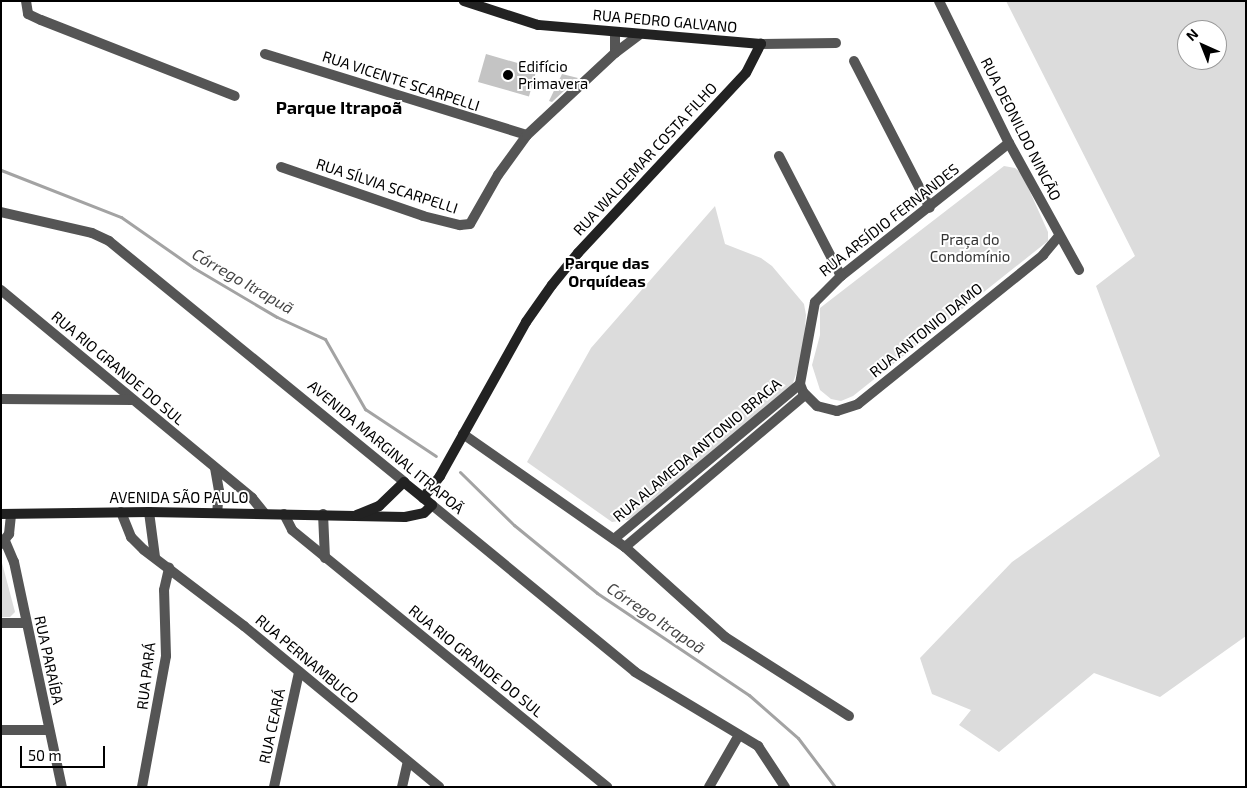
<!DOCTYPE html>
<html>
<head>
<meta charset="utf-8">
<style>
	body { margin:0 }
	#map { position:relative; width:1247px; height:788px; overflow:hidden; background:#fff; font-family:"Exo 2",sans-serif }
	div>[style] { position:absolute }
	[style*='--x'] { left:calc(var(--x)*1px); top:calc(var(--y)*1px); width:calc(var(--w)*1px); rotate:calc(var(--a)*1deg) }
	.green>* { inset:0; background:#dcdcdc }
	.stream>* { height:3px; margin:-1.5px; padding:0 1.5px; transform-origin:1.5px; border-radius:1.5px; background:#a3a3a3 }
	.building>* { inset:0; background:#c4c4c4; transform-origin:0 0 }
	.minor>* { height:10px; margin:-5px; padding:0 5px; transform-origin:5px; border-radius:5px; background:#555 }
	.secondary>* { height:10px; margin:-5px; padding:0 5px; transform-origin:5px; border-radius:5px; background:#222 }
	.dots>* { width:14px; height:14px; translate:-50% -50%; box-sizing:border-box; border:2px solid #fff; border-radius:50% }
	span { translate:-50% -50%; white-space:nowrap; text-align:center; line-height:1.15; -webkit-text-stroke:4px #fff; paint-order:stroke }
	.street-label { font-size:15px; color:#000 }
	.poi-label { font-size:15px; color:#000 }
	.left { translate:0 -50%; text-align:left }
	.park-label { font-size:15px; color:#333 }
	.neighbourhood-label { font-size:16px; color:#000; font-weight:700 }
	.water-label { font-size:16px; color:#444; font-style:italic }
	.quarter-label { font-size:18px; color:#000; font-weight:700 }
	.frame { position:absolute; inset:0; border:2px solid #000; pointer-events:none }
	.north { position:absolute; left:1177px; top:20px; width:50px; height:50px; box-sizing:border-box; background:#fff; border:1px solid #999; border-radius:50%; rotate:316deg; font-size:14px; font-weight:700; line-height:20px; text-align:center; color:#000 }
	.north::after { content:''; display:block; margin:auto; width:18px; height:22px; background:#000; clip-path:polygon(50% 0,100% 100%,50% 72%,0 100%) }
	.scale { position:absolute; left:20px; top:746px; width:85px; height:22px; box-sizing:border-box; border:2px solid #000; border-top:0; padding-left:6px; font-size:15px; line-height:18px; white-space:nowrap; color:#000; -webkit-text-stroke:4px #fff; paint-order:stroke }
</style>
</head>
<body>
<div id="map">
	<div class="green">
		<i style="clip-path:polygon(evenodd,1006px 1px,1246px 1px,1246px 636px,1160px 697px,1094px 673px,999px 752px,959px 725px,971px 710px,932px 694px,920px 658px,1012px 562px,1160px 456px,1096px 286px,1135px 256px,1006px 1px,1187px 30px,1217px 30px,1217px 60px,1187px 60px,1187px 30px)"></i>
		<i style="clip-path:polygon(1004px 166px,1015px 168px,1022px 174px,1048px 232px,1048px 241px,853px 396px,841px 401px,831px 399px,820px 390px,812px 365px,820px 335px,820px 308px)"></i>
		<i style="clip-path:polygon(715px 206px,725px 244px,761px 258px,772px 266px,804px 304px,806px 315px,803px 353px,791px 389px,632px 519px,612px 522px,527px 462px,591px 348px)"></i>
		<i style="clip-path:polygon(1px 559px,15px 612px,10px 617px,1px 617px)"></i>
	</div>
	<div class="stream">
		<i style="--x:1;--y:170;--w:129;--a:21.4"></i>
		<i style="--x:121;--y:217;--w:89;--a:34.9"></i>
		<i style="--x:194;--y:268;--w:96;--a:30.6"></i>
		<i style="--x:277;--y:317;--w:53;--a:24.6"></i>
		<i style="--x:325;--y:339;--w:81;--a:60.3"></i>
		<i style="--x:365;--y:409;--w:85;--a:33.5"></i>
		<i style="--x:460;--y:472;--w:76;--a:44.5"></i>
		<i style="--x:514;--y:525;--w:107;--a:39.3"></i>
		<i style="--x:597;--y:593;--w:183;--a:33.9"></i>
		<i style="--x:749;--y:695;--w:65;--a:41.3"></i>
		<i style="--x:798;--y:738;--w:61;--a:52.9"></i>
	</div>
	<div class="building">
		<i style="left:486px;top:54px;width:53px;height:29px;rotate:16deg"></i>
		<i style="clip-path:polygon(562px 74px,578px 78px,552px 102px,549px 101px)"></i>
	</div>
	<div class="minor">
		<i style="--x:26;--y:1;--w:13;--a:81"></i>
		<i style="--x:28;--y:14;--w:14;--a:25"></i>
		<i style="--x:41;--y:20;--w:208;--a:21.4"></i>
		<i style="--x:939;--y:1;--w:158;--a:63.8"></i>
		<i style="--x:1009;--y:143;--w:145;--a:61.1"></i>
		<i style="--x:615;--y:33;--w:20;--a:90"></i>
		<i style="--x:761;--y:44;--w:75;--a:-0.8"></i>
		<i style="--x:265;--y:54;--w:274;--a:17.2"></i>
		<i style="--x:854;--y:61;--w:165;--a:62.7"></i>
		<i style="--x:1009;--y:143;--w:214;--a:141.6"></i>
		<i style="--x:841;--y:276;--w:37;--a:135"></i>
		<i style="--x:815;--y:302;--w:83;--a:100.4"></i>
		<i style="--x:800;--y:384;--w:9;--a:69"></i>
		<i style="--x:803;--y:392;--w:20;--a:45"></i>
		<i style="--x:817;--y:406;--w:21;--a:14"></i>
		<i style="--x:837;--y:411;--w:22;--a:-18"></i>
		<i style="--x:858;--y:404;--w:238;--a:-38.8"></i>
		<i style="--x:1043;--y:255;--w:25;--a:-50"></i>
		<i style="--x:779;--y:156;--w:135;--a:62.7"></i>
		<i style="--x:281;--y:167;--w:150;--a:19"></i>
		<i style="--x:423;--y:216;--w:38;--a:14"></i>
		<i style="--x:460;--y:225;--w:10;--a:-6"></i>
		<i style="--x:470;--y:224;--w:56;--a:-60.3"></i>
		<i style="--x:498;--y:175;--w:49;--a:-54.1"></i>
		<i style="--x:527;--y:135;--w:120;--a:-43"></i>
		<i style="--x:615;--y:53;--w:30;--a:-37"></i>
		<i style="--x:1;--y:212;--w:93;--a:13"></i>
		<i style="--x:92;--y:233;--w:19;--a:25"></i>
		<i style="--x:109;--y:241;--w:381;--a:39.2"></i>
		<i style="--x:1;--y:290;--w:326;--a:39.6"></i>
		<i style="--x:252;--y:498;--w:19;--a:51"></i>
		<i style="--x:1;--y:399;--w:132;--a:0.4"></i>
		<i style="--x:463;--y:434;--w:198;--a:34.9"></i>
		<i style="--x:625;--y:547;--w:135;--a:42"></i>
		<i style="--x:725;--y:637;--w:147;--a:32.5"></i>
		<i style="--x:215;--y:468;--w:23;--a:80"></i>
		<i style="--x:219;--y:491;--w:22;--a:95"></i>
		<i style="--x:432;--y:505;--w:263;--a:39.4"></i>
		<i style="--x:635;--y:672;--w:144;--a:31"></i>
		<i style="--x:758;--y:746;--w:49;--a:56.6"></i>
		<i style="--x:121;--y:512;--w:27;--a:68"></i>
		<i style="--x:131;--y:537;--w:18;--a:45"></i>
		<i style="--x:144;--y:550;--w:126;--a:37.2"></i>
		<i style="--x:244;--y:626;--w:253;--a:39.5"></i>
		<i style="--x:149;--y:512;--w:45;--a:82.4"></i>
		<i style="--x:284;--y:514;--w:18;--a:63"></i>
		<i style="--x:292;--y:530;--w:407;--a:39.2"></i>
		<i style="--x:323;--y:514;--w:44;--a:87.4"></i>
		<i style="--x:614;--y:539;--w:242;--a:-39.8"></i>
		<i style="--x:5;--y:541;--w:23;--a:67"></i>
		<i style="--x:14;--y:562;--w:230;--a:78"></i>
		<i style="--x:1;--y:544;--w:13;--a:-51"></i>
		<i style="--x:9;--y:534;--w:20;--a:-84"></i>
		<i style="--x:625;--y:547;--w:236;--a:-40.2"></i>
		<i style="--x:1;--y:623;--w:25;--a:0"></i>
		<i style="--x:1;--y:730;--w:47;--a:0"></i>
		<i style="--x:142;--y:787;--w:133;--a:-79.6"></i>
		<i style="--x:166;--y:656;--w:66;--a:-91.7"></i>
		<i style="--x:164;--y:590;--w:23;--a:-77"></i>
		<i style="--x:274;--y:787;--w:118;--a:-77.7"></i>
		<i style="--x:402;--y:787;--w:26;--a:-77"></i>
		<i style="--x:709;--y:787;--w:60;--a:-60"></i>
	</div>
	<div class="secondary">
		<i style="--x:423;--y:498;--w:28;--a:-52"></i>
		<i style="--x:440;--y:476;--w:176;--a:-60.8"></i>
		<i style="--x:526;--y:322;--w:45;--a:-54.9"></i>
		<i style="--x:552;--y:285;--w:41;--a:-50.9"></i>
		<i style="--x:578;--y:253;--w:246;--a:-47"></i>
		<i style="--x:746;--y:73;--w:33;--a:-63"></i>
		<i style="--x:761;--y:44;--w:224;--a:-175.1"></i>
		<i style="--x:538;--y:25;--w:78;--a:-162"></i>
		<i style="--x:1;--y:514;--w:148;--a:-0.8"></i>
		<i style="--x:149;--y:512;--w:256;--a:1.1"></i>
		<i style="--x:405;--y:517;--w:19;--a:-12"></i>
		<i style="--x:424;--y:513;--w:11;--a:-45"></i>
		<i style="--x:432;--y:505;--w:36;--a:-141"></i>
		<i style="--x:404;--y:482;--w:35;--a:136"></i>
		<i style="--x:379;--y:506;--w:24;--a:158"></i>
	</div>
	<div class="dots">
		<i style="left:508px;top:75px;background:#000"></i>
	</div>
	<div class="street-label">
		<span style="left:665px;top:21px;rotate:5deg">RUA PEDRO GALVANO</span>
		<span style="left:401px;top:81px;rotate:18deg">RUA VICENTE SCARPELLI</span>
		<span style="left:1021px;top:129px;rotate:63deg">RUA DEONILDO NINCÃO</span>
		<span style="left:645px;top:159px;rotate:-47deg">RUA WALDEMAR COSTA FILHO</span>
		<span style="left:387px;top:186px;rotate:18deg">RUA SÍLVIA SCARPELLI</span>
		<span style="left:889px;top:220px;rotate:-38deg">RUA ARSÍDIO FERNANDES</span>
		<span style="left:926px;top:330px;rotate:-39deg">RUA ANTONIO DAMO</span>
		<span style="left:118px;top:368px;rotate:40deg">RUA RIO GRANDE DO SUL</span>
		<span style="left:386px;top:447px;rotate:40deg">AVENIDA MARGINAL ITRAPOÃ</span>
		<span style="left:697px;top:450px;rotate:-40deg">RUA ALAMEDA ANTONIO BRAGA</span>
		<span style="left:179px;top:498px">AVENIDA SÃO PAULO</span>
		<span style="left:307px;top:659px;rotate:40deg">RUA PERNAMBUCO</span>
		<span style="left:49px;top:660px;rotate:78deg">RUA PARAÍBA</span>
		<span style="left:476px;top:661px;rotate:39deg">RUA RIO GRANDE DO SUL</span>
		<span style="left:146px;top:676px;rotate:-83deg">RUA PARÁ</span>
		<span style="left:272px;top:726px;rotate:-78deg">RUA CEARÁ</span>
	</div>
	<div class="poi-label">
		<span class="left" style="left:518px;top:75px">Edifício<br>Primavera</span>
	</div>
	<div class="park-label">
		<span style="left:970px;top:248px">Praça do<br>Condomínio</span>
	</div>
	<div class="neighbourhood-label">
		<span style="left:607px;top:272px">Parque das<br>Orquídeas</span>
	</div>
	<div class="water-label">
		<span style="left:243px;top:281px;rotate:30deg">Córrego Itrapuã</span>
		<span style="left:656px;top:618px;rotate:34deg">Córrego Itrapoã</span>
	</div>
	<div class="quarter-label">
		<span style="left:339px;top:107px">Parque Itrapoã</span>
	</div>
	<div class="frame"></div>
	<div class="north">N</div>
	<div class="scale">50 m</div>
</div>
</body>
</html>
